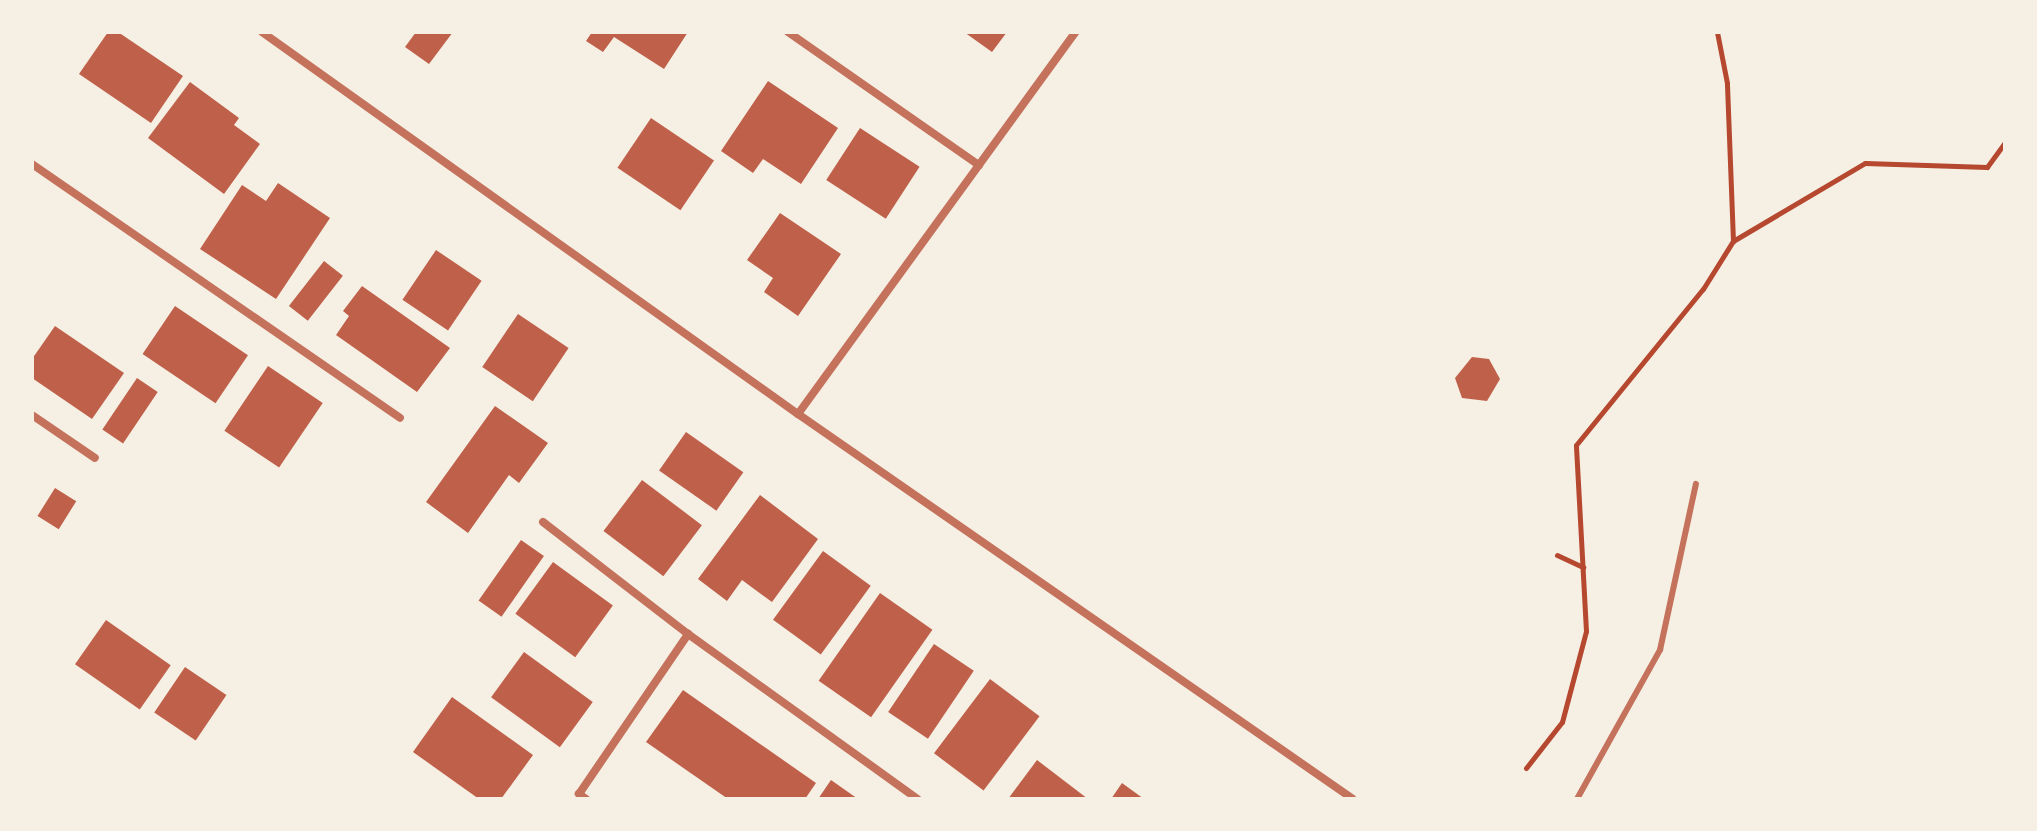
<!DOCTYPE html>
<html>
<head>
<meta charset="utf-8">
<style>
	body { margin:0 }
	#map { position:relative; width:2037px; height:831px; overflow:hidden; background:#f6efe4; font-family:Mulish,sans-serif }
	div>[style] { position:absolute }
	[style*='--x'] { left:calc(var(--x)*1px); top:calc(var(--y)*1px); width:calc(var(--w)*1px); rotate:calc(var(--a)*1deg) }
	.building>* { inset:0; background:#bf614a; transform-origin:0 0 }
	.path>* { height:5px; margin:-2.5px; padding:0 2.5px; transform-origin:2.5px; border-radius:2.5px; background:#b5482f }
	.service>* { height:6px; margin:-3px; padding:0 3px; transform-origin:3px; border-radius:3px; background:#c5725c }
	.minor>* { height:8px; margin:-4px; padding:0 4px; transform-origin:4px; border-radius:4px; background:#c5725c }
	span { translate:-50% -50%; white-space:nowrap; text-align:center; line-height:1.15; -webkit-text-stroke:8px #f6efe4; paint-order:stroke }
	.frame { position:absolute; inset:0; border:34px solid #f6efe4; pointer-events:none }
</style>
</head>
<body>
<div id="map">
	<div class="building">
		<i style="clip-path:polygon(108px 32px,118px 32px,183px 76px,151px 123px,79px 74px)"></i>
		<i style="clip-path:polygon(416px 32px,453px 32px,429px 64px,405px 47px)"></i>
		<i style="clip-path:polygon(592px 32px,688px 32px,664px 69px,614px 37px,603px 52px,586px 41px)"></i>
		<i style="clip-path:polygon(964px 32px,1007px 32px,992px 52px)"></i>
		<i style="clip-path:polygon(768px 81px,838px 128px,801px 184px,763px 159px,753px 173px,721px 151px)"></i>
		<i style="clip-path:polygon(190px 82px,239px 118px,234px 125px,260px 144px,224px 194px,148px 138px)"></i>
		<i style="left:651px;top:118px;width:76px;height:60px;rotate:34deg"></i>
		<i style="left:860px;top:128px;width:71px;height:62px;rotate:33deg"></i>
		<i style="clip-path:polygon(278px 183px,330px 218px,276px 299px,200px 249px,242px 185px,266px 201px)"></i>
		<i style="clip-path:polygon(780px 213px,841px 254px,798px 316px,764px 292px,773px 278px,747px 260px)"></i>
		<i style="left:436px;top:250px;width:55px;height:60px;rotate:34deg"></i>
		<i style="left:324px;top:261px;width:24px;height:57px;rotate:38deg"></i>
		<i style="clip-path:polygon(362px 286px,450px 348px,417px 392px,336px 335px,349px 316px,343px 311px)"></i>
		<i style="left:175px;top:306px;width:88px;height:58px;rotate:34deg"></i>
		<i style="left:518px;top:314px;width:61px;height:64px;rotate:34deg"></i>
		<i style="clip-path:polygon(55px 326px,124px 373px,92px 419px,32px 378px,32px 359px)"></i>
		<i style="clip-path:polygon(1472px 357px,1489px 359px,1500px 379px,1487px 401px,1462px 398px,1455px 378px)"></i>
		<i style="left:268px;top:366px;width:66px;height:78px;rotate:34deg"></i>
		<i style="left:137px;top:378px;width:25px;height:62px;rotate:34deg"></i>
		<i style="clip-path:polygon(495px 406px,548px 443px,519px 483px,509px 475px,468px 533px,426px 502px)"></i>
		<i style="left:686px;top:432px;width:70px;height:47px;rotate:35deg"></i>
		<i style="left:642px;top:480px;width:75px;height:64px;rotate:37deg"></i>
		<i style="left:55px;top:488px;width:25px;height:33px;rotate:32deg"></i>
		<i style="clip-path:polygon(760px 495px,818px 539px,772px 602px,742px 580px,727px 601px,698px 579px)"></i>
		<i style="left:521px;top:540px;width:28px;height:74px;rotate:35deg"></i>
		<i style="left:823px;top:551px;width:59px;height:85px;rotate:36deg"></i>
		<i style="left:553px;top:562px;width:74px;height:64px;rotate:36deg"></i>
		<i style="left:880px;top:593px;width:64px;height:107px;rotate:35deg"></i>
		<i style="left:106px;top:620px;width:79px;height:54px;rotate:35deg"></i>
		<i style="left:934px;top:644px;width:48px;height:82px;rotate:34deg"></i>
		<i style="left:524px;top:652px;width:85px;height:56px;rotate:36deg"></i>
		<i style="left:185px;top:667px;width:50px;height:55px;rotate:34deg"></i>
		<i style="left:990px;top:679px;width:62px;height:93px;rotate:37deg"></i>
		<i style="clip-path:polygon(683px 690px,816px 783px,805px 799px,728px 799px,646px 742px)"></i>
		<i style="clip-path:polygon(452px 697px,533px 755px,501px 799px,479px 799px,413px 752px)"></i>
		<i style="clip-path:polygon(1037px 760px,1088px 799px,1008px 799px)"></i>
		<i style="clip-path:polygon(831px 780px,858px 799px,818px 799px)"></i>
		<i style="clip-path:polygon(1122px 783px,1144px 799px,1111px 799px)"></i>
	</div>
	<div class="path">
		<i style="--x:1733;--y:241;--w:153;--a:-30.6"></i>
		<i style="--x:1865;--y:163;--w:122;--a:1.9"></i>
		<i style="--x:1987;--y:167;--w:31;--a:-54"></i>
		<i style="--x:1557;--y:555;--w:29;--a:25"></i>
		<i style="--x:1526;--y:768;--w:58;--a:-52"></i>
		<i style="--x:1562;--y:722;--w:94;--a:-75.2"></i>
		<i style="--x:1586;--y:631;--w:186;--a:-93.1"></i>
		<i style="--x:1576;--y:445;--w:201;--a:-50.9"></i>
		<i style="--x:1703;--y:289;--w:57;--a:-58"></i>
		<i style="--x:1733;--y:241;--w:158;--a:-92.2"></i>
		<i style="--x:1727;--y:83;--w:52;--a:-101.1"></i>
	</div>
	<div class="service">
		<i style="--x:1577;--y:799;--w:171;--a:-60.9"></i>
		<i style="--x:1660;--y:650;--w:170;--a:-77.8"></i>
	</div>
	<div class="minor">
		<i style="--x:262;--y:32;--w:658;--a:35.48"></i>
		<i style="--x:798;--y:414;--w:675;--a:34.75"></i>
		<i style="--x:788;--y:32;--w:233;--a:34.9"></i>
		<i style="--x:32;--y:164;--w:447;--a:34.6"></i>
		<i style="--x:798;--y:414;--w:472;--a:-54"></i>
		<i style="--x:32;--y:415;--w:76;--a:34.3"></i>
		<i style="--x:543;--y:522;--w:183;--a:37.7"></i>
		<i style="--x:688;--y:634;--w:283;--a:35.7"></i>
		<i style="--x:586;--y:799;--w:9;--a:-144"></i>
		<i style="--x:579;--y:794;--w:194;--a:-55.7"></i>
	</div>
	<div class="frame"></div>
</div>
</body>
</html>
